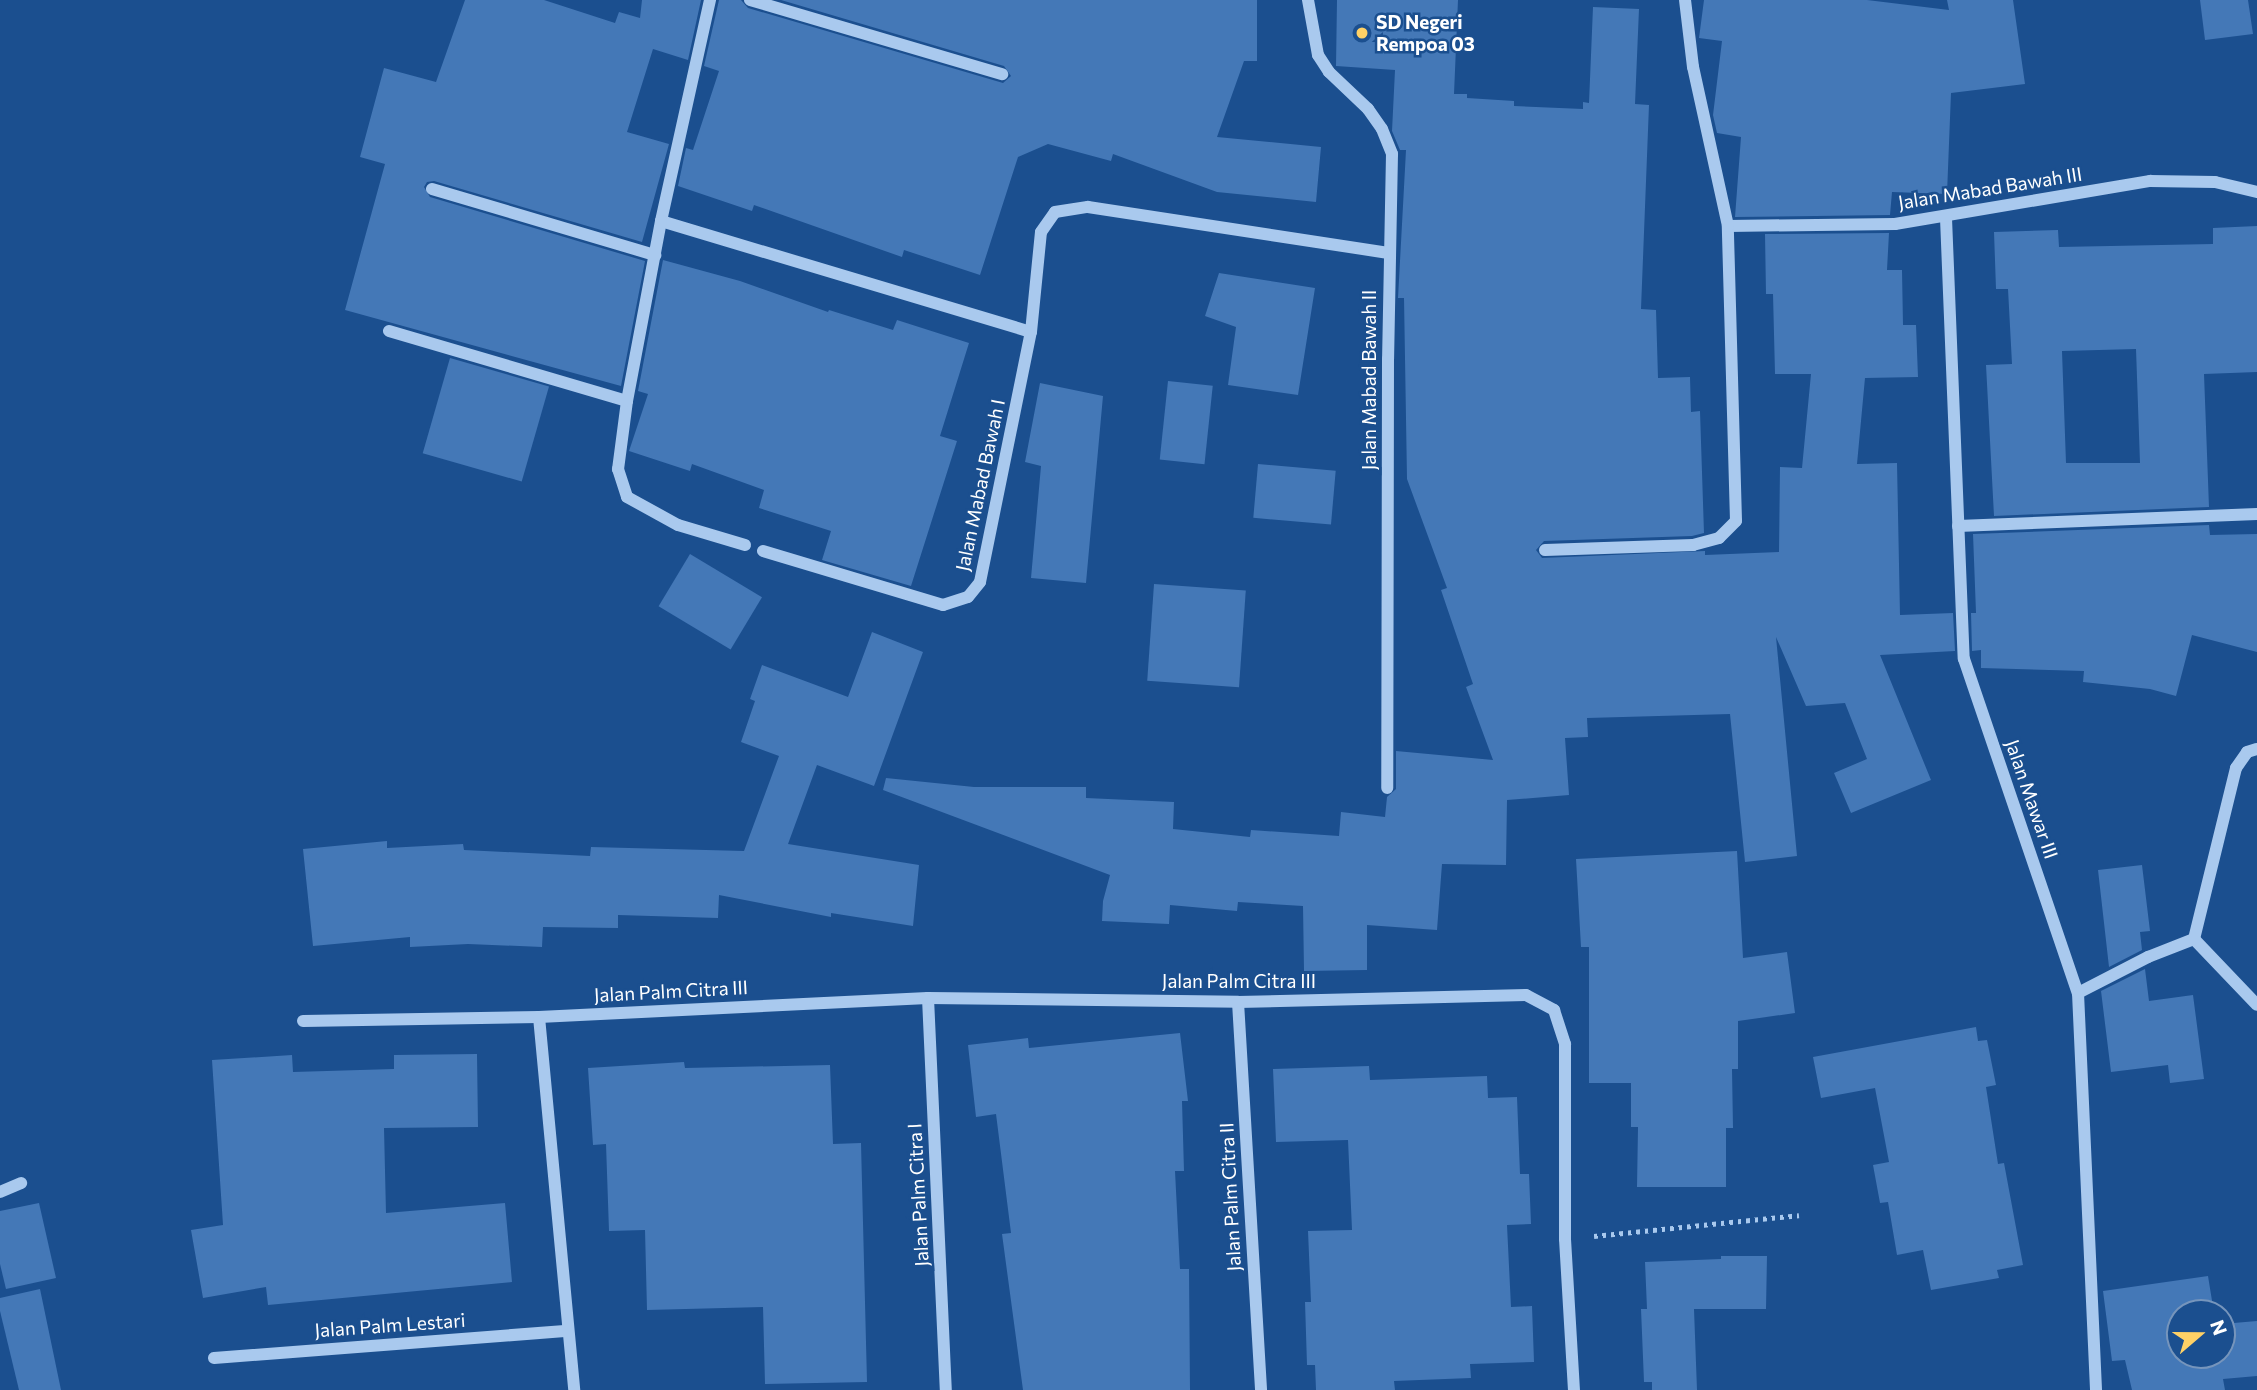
<!DOCTYPE html>
<html>
<head>
<meta charset="utf-8">
<style>
	body { margin:0 }
	#map { position:relative; width:2257px; height:1390px; overflow:hidden; background:#1b4f8f; font-family:Commissioner,sans-serif }
	div>[style] { position:absolute }
	[style*='--x'] { left:calc(var(--x)*1px); top:calc(var(--y)*1px); width:calc(var(--w)*1px); rotate:calc(var(--a)*1deg) }
	.building>* { inset:0; background:#4478b7; transform-origin:0 0 }
	.path>* { height:4.5px; margin-top:-2.25px; transform-origin:0; background:repeating-linear-gradient(90deg,#a9c9ee 0 3.5px,transparent 0 8.5px) }
	.minor>* { height:12px; margin:-6px; padding:0 6px; transform-origin:6px; border-radius:6px; background:#a9c9ee }
	.dots>* { width:19px; height:19px; translate:-50% -50%; box-sizing:border-box; border:4px solid #1b4f8f; border-radius:50% }
	span { translate:-50% -50%; white-space:nowrap; text-align:center; line-height:1.15; -webkit-text-stroke:5px #1b4f8f; paint-order:stroke }
	.poi-label { font-size:19px; color:#fff; font-weight:700 }
	.left { translate:0 -50%; text-align:left }
	.street-label { font-size:19px; color:#fff }
	.north { position:absolute; left:2166px; top:1299px; width:70px; height:70px; box-sizing:border-box; background:#1b4f8f; border:2px solid #7695bc; border-radius:50%; rotate:70deg; font-size:19px; font-weight:700; line-height:28px; text-align:center; color:#fff }
	.north::after { content:''; display:block; margin:auto; width:24px; height:32px; background:#ffd166; clip-path:polygon(50% 0,100% 100%,50% 72%,0 100%) }
</style>
</head>
<body>
<div id="map">
	<div class="building">
		<i style="clip-path:polygon(465px 0,544px 0,615px 23px,619px 12px,640px 18px,642px 0,701px 0,688px 60px,653px 49px,627px 132px,669px 144px,642px 242px,434px 181px,427px 182px,424px 187px,430px 197px,645px 261px,621px 386px,345px 310px,385px 164px,360px 157px,384px 68px,436px 82px)"></i>
		<i style="clip-path:polygon(719px 0,741px 0,748px 8px,1003px 83px,1011px 76px,1004px 66px,781px 0,1257px 0,1257px 61px,1244px 61px,1217px 137px,1321px 147px,1316px 202px,1217px 192px,1113px 154px,1111px 161px,1048px 144px,1018px 157px,980px 275px,904px 250px,902px 257px,754px 205px,752px 211px,678px 186px,686px 148px,693px 150px,719px 71px,704px 66px)"></i>
		<i style="clip-path:polygon(1337px 0,1458px 0,1454px 94px,1467px 94px,1467px 98px,1514px 101px,1514px 106px,1583px 109px,1583px 102px,1589px 103px,1593px 7px,1639px 9px,1635px 104px,1649px 105px,1641px 309px,1656px 310px,1658px 378px,1690px 377px,1691px 412px,1700px 411px,1704px 533px,1692px 536px,1544px 541px,1536px 550px,1542px 558px,1705px 551px,1705px 555px,1779px 552px,1780px 467px,1802px 468px,1811px 374px,1775px 374px,1773px 294px,1766px 294px,1765px 234px,1889px 233px,1887px 270px,1902px 270px,1903px 325px,1916px 325px,1918px 377px,1865px 378px,1857px 464px,1897px 463px,1900px 615px,1953px 613px,1955px 651px,1880px 655px,1931px 780px,1851px 813px,1834px 773px,1867px 759px,1845px 703px,1806px 706px,1776px 637px,1797px 856px,1745px 862px,1730px 714px,1587px 718px,1588px 737px,1565px 738px,1569px 795px,1507px 800px,1506px 865px,1442px 864px,1437px 930px,1367px 925px,1367px 970px,1304px 971px,1303px 906px,1238px 902px,1237px 911px,1170px 905px,1169px 924px,1102px 921px,1103px 901px,1110px 875px,883px 790px,886px 778px,974px 787px,1086px 787px,1086px 798px,1174px 802px,1173px 829px,1250px 837px,1251px 830px,1339px 836px,1341px 812px,1385px 817px,1387px 797px,1396px 789px,1396px 751px,1493px 760px,1466px 687px,1473px 684px,1441px 590px,1447px 588px,1407px 479px,1404px 298px,1398px 298px,1406px 150px,1400px 150px,1392px 131px,1395px 70px,1336px 66px)"></i>
		<i style="clip-path:polygon(1704px 0,1867px 0,1949px 10px,1947px 0,2013px 0,2025px 84px,1951px 93px,1947px 194px,1892px 192px,1890px 215px,1735px 217px,1741px 137px,1717px 133px,1713px 115px,1722px 41px,1699px 38px)"></i>
		<i style="clip-path:polygon(2200px 0,2248px 0,2253px 34px,2205px 40px)"></i>
		<i style="clip-path:polygon(evenodd,2257px 226px,2257px 372px,2204px 374px,2209px 507px,1994px 516px,1986px 365px,2012px 364px,2008px 289px,1996px 289px,1994px 232px,2058px 230px,2059px 247px,2213px 244px,2213px 228px,2257px 226px,2136px 349px,2140px 463px,2066px 463px,2062px 351px,2136px 349px)"></i>
		<i style="clip-path:polygon(663px 260px,740px 281px,828px 312px,829px 310px,893px 330px,897px 320px,969px 343px,940px 436px,957px 441px,911px 586px,822px 560px,831px 531px,759px 508px,764px 490px,692px 464px,690px 471px,629px 451px,648px 394px,638px 391px)"></i>
		<i style="clip-path:polygon(1219px 273px,1315px 288px,1298px 395px,1228px 385px,1236px 327px,1205px 316px)"></i>
		<i style="left:450px;top:358px;width:103px;height:99px;rotate:16deg"></i>
		<i style="left:1168px;top:381px;width:45px;height:79px;rotate:6deg"></i>
		<i style="clip-path:polygon(1040px 383px,1103px 396px,1086px 583px,1031px 578px,1041px 466px,1025px 462px)"></i>
		<i style="left:1258px;top:464px;width:78px;height:54px;rotate:5deg"></i>
		<i style="clip-path:polygon(2209px 525px,2210px 535px,2257px 534px,2257px 652px,2192px 635px,2176px 696px,2150px 689px,2083px 682px,2084px 671px,1981px 668px,1981px 650px,1972px 651px,1971px 613px,1976px 613px,1973px 534px)"></i>
		<i style="left:690px;top:554px;width:84px;height:61px;rotate:31deg"></i>
		<i style="left:1154px;top:584px;width:92px;height:97px;rotate:4deg"></i>
		<i style="clip-path:polygon(872px 632px,923px 652px,874px 786px,817px 765px,788px 844px,919px 865px,913px 926px,831px 913px,831px 917px,719px 895px,718px 918px,618px 915px,618px 928px,543px 927px,542px 947px,468px 944px,410px 947px,410px 937px,313px 946px,303px 849px,387px 841px,387px 848px,463px 844px,464px 850px,590px 856px,591px 847px,744px 851px,779px 756px,741px 742px,755px 701px,750px 699px,762px 665px,848px 697px)"></i>
		<i style="clip-path:polygon(1737px 851px,1743px 958px,1787px 952px,1795px 1013px,1738px 1021px,1738px 1069px,1732px 1069px,1733px 1128px,1726px 1128px,1726px 1187px,1637px 1187px,1638px 1127px,1631px 1127px,1631px 1083px,1589px 1083px,1589px 947px,1581px 947px,1576px 859px)"></i>
		<i style="clip-path:polygon(2142px 865px,2150px 931px,2140px 932px,2142px 950px,2109px 967px,2098px 870px)"></i>
		<i style="clip-path:polygon(2145px 969px,2149px 1001px,2193px 995px,2204px 1079px,2170px 1083px,2168px 1065px,2111px 1072px,2101px 991px)"></i>
		<i style="clip-path:polygon(1976px 1027px,1978px 1041px,1987px 1040px,1996px 1085px,1986px 1087px,1998px 1164px,2004px 1163px,2023px 1265px,1997px 1270px,1999px 1278px,1931px 1290px,1923px 1250px,1897px 1255px,1888px 1202px,1880px 1203px,1873px 1165px,1889px 1162px,1875px 1088px,1821px 1098px,1813px 1057px)"></i>
		<i style="clip-path:polygon(1180px 1033px,1188px 1101px,1182px 1101px,1184px 1171px,1175px 1171px,1180px 1269px,1189px 1269px,1190px 1390px,1023px 1390px,1002px 1234px,1011px 1233px,996px 1114px,976px 1117px,968px 1045px,1028px 1038px,1029px 1048px)"></i>
		<i style="clip-path:polygon(477px 1054px,478px 1127px,384px 1128px,386px 1213px,505px 1203px,512px 1282px,268px 1305px,266px 1287px,203px 1298px,191px 1230px,223px 1225px,212px 1060px,292px 1055px,293px 1072px,394px 1069px,394px 1055px)"></i>
		<i style="clip-path:polygon(684px 1062px,685px 1068px,830px 1065px,833px 1144px,861px 1143px,867px 1382px,765px 1384px,763px 1307px,647px 1310px,645px 1230px,609px 1231px,606px 1144px,593px 1145px,588px 1068px)"></i>
		<i style="clip-path:polygon(1369px 1066px,1370px 1080px,1487px 1076px,1488px 1098px,1517px 1097px,1520px 1174px,1529px 1174px,1531px 1224px,1507px 1225px,1511px 1307px,1532px 1306px,1534px 1362px,1470px 1364px,1471px 1378px,1394px 1381px,1395px 1390px,1316px 1390px,1315px 1365px,1307px 1365px,1305px 1302px,1311px 1302px,1308px 1231px,1352px 1230px,1348px 1140px,1276px 1142px,1273px 1069px)"></i>
		<i style="clip-path:polygon(39px 1203px,56px 1278px,6px 1289px,0 1264px,0 1211px)"></i>
		<i style="clip-path:polygon(1721px 1256px,1767px 1256px,1766px 1309px,1694px 1309px,1697px 1390px,1652px 1390px,1652px 1382px,1644px 1382px,1641px 1309px,1647px 1309px,1645px 1262px,1721px 1259px)"></i>
		<i style="clip-path:polygon(2208px 1276px,2214px 1313px,2180px 1313px,2180px 1355px,2222px 1355px,2222px 1324px,2257px 1321px,2257px 1376px,2223px 1379px,2225px 1390px,2132px 1390px,2125px 1360px,2112px 1361px,2103px 1291px)"></i>
		<i style="clip-path:polygon(40px 1289px,61px 1390px,19px 1390px,0 1311px,0 1298px)"></i>
	</div>
	<div class="path">
		<i style="--x:1594;--y:1236;--w:206;--a:-5.8"></i>
	</div>
	<div class="minor">
		<i style="--x:710;--y:0;--w:226;--a:102.5"></i>
		<i style="--x:661;--y:221;--w:386;--a:16.7"></i>
		<i style="--x:1031;--y:332;--w:100;--a:-84.3"></i>
		<i style="--x:1041;--y:232;--w:24;--a:-55"></i>
		<i style="--x:1055;--y:212;--w:33;--a:-9"></i>
		<i style="--x:1088;--y:207;--w:304;--a:8.7"></i>
		<i style="--x:750;--y:0;--w:263;--a:16.4"></i>
		<i style="--x:1308;--y:0;--w:56;--a:79.7"></i>
		<i style="--x:1318;--y:55;--w:20;--a:57"></i>
		<i style="--x:1329;--y:72;--w:54;--a:43.5"></i>
		<i style="--x:1368;--y:109;--w:24;--a:55"></i>
		<i style="--x:1382;--y:129;--w:27;--a:68"></i>
		<i style="--x:1392;--y:154;--w:205;--a:91.1"></i>
		<i style="--x:1388;--y:359;--w:429;--a:90.1"></i>
		<i style="--x:432;--y:189;--w:233;--a:16.5"></i>
		<i style="--x:1946;--y:218;--w:441;--a:87.7"></i>
		<i style="--x:1964;--y:659;--w:353;--a:71.2"></i>
		<i style="--x:2078;--y:993;--w:397;--a:87.4"></i>
		<i style="--x:661;--y:221;--w:183;--a:100.7"></i>
		<i style="--x:627;--y:401;--w:69;--a:97.5"></i>
		<i style="--x:618;--y:469;--w:29;--a:72"></i>
		<i style="--x:627;--y:497;--w:58;--a:28.8"></i>
		<i style="--x:678;--y:525;--w:70;--a:16.6"></i>
		<i style="--x:1728;--y:226;--w:167;--a:-0.7"></i>
		<i style="--x:1895;--y:224;--w:259;--a:-9.6"></i>
		<i style="--x:2150;--y:181;--w:65;--a:0.9"></i>
		<i style="--x:2215;--y:182;--w:43;--a:13.4"></i>
		<i style="--x:389;--y:331;--w:248;--a:16.4"></i>
		<i style="--x:1958;--y:526;--w:299;--a:-2.3"></i>
		<i style="--x:1545;--y:550;--w:148;--a:-1.9"></i>
		<i style="--x:1693;--y:545;--w:27;--a:-15"></i>
		<i style="--x:1719;--y:538;--w:24;--a:-45"></i>
		<i style="--x:1736;--y:521;--w:295;--a:-91.6"></i>
		<i style="--x:1728;--y:226;--w:163;--a:-102.4"></i>
		<i style="--x:1693;--y:67;--w:67;--a:-96.8"></i>
		<i style="--x:763;--y:551;--w:188;--a:16.7"></i>
		<i style="--x:943;--y:605;--w:26;--a:-18"></i>
		<i style="--x:968;--y:597;--w:19;--a:-51"></i>
		<i style="--x:980;--y:582;--w:255;--a:-78.5"></i>
		<i style="--x:2194;--y:939;--w:91;--a:46.3"></i>
		<i style="--x:2078;--y:993;--w:79;--a:-27.2"></i>
		<i style="--x:2148;--y:957;--w:49;--a:-21.4"></i>
		<i style="--x:2194;--y:939;--w:176;--a:-76.2"></i>
		<i style="--x:2236;--y:768;--w:19;--a:-55"></i>
		<i style="--x:2247;--y:752;--w:10;--a:-17"></i>
		<i style="--x:928;--y:998;--w:392;--a:87.4"></i>
		<i style="--x:1238;--y:1002;--w:389;--a:86.6"></i>
		<i style="--x:539;--y:1017;--w:375;--a:84.6"></i>
		<i style="--x:303;--y:1021;--w:236;--a:-1"></i>
		<i style="--x:539;--y:1017;--w:389;--a:-2.8"></i>
		<i style="--x:928;--y:998;--w:310;--a:0.7"></i>
		<i style="--x:1238;--y:1002;--w:288;--a:-1.4"></i>
		<i style="--x:1526;--y:995;--w:32;--a:28"></i>
		<i style="--x:1554;--y:1010;--w:36;--a:72"></i>
		<i style="--x:1565;--y:1044;--w:195;--a:90"></i>
		<i style="--x:1565;--y:1239;--w:151;--a:86.6"></i>
		<i style="--x:0;--y:1192;--w:23;--a:-23"></i>
		<i style="--x:214;--y:1358;--w:355;--a:-4.4"></i>
	</div>
	<div class="dots">
		<i style="left:1362px;top:33px;background:#ffd166"></i>
	</div>
	<div class="poi-label">
		<span class="left" style="left:1376px;top:33px">SD Negeri<br>Rempoa 03</span>
	</div>
	<div class="street-label">
		<span style="left:1990px;top:188px;rotate:-9deg">Jalan Mabad Bawah III</span>
		<span style="left:1369px;top:380px;rotate:-90deg">Jalan Mabad Bawah II</span>
		<span style="left:980px;top:485px;rotate:-78deg">Jalan Mabad Bawah I</span>
		<span style="left:2032px;top:799px;rotate:71deg">Jalan Mawar III</span>
		<span style="left:1239px;top:981px">Jalan Palm Citra III</span>
		<span style="left:671px;top:991px;rotate:-3deg">Jalan Palm Citra III</span>
		<span style="left:918px;top:1195px;rotate:-93deg">Jalan Palm Citra I</span>
		<span style="left:1230px;top:1197px;rotate:-93deg">Jalan Palm Citra II</span>
		<span style="left:390px;top:1325px;rotate:-4deg">Jalan Palm Lestari</span>
	</div>
	<div class="north">N</div>
</div>
</body>
</html>
